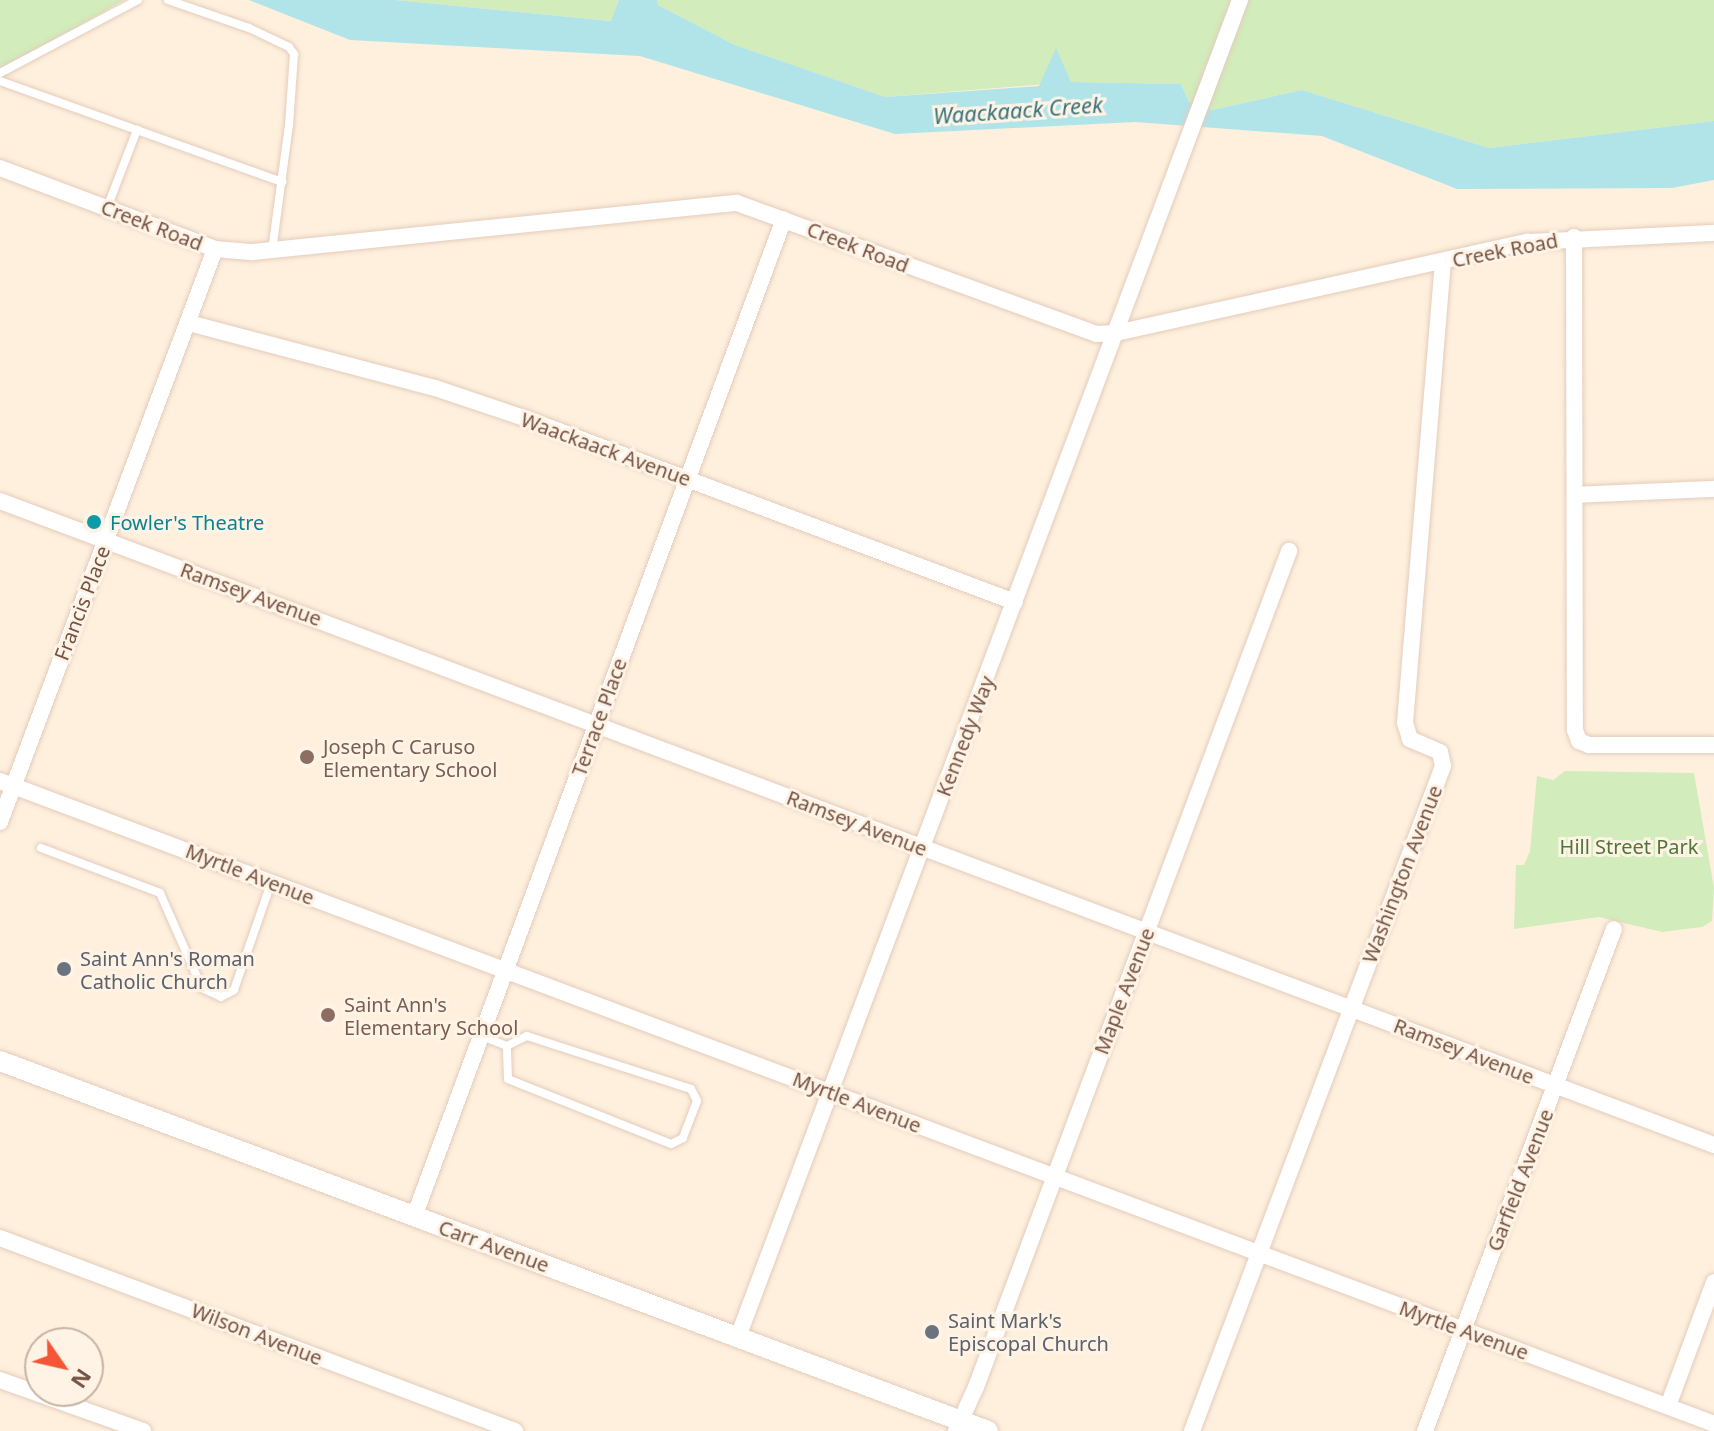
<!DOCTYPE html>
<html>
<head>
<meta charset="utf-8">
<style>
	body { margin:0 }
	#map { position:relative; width:1714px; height:1431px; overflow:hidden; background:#fef0dd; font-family:"Noto Sans",sans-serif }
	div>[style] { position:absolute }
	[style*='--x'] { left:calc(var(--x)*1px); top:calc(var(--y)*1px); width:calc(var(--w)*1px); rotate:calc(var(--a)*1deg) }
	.green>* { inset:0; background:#d2ecbb }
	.water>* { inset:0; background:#b0e4e9 }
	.roads { filter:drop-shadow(0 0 2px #e4ccbc) drop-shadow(0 0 2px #e4ccbc) }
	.service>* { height:8px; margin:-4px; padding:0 4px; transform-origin:4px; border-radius:4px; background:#fff }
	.minor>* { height:16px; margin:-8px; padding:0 8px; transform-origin:8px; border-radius:8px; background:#fff }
	.tertiary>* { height:20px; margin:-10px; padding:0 10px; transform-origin:10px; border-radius:10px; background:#fff }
	.dots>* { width:22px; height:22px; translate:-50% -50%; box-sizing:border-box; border:4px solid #fff3e5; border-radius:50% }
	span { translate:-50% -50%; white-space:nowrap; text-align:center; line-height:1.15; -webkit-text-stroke:6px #fff3e5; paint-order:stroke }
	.street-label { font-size:20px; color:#755344 }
	.culture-label { font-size:20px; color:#0d838f }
	.left { translate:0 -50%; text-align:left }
	.education-label { font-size:20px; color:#785e54 }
	.park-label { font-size:20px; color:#4e7739 }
	.worship-label { font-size:20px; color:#5b616d }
	.water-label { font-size:22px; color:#36757d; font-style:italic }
	.north { position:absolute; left:24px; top:1327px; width:80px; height:80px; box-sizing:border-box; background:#fff3e5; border:2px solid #c8b3a5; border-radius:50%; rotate:124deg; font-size:22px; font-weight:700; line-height:32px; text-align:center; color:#755344 }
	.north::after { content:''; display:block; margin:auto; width:28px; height:36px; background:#f45636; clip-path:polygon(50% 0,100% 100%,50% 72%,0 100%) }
</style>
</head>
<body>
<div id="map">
	<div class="green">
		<i style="clip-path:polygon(0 0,124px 0,0 71px)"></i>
		<i style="clip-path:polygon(395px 0,619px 0,612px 21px)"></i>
		<i style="clip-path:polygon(657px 0,1714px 0,1714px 121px,1489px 148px,1302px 90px,1212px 110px,1189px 102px,1181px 84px,1071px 82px,885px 97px,735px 45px,658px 5px)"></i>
		<i style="clip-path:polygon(1565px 771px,1694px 773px,1714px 888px,1712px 921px,1702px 927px,1662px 932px,1599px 917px,1514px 929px,1516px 865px,1524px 865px,1530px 851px,1537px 776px,1553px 780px)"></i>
	</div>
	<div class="water">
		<i style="clip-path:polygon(249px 0,395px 0,611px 21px,619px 0,657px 0,658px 5px,735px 45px,885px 97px,1039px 86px,1056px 48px,1071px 82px,1181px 84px,1189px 102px,1212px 110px,1302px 90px,1489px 148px,1714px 121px,1714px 180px,1672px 188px,1457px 189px,1322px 136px,1135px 122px,895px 134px,640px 56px,350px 40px)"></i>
	</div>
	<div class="roads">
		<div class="service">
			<i style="--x:168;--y:0;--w:86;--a:19.1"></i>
			<i style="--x:249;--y:28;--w:44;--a:25.4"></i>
			<i style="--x:289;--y:47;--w:9;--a:54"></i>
			<i style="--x:294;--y:54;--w:71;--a:94"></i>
			<i style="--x:289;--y:125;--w:126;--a:97.7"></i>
			<i style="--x:0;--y:73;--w:156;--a:-27.9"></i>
			<i style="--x:0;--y:81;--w:300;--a:19.7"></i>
			<i style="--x:107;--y:208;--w:84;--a:-69"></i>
			<i style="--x:41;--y:848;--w:127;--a:20.7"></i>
			<i style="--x:160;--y:893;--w:104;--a:66.1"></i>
			<i style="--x:202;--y:988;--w:21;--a:25"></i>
			<i style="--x:221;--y:997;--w:15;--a:-28"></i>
			<i style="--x:234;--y:990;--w:113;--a:-70.9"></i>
			<i style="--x:482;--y:1036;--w:27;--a:22"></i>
			<i style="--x:527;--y:1036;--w:172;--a:17.9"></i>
			<i style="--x:691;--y:1089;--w:13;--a:63"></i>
			<i style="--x:697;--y:1101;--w:40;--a:111"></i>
			<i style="--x:683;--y:1138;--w:13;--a:153"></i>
			<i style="--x:671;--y:1144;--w:175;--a:-158.3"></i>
			<i style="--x:508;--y:1079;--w:33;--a:-92"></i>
			<i style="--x:507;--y:1046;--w:22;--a:-27"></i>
		</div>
		<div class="minor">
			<i style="--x:0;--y:168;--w:230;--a:20.6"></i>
			<i style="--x:215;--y:249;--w:38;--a:5"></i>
			<i style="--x:253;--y:252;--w:486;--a:-5.8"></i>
			<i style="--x:737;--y:203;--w:382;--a:20"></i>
			<i style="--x:1096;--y:334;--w:20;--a:-3"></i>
			<i style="--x:1116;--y:333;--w:422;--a:-12.5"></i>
			<i style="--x:1528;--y:242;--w:186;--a:-2.8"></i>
			<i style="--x:1574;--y:237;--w:493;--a:89.9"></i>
			<i style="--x:1575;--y:730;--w:12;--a:70"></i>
			<i style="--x:1579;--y:741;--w:11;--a:22"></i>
			<i style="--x:1589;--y:745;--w:125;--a:0"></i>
			<i style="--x:189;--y:323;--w:254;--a:14.8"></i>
			<i style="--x:435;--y:388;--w:97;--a:18.6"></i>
			<i style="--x:527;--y:419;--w:521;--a:20.56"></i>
			<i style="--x:1575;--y:495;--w:139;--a:-2.5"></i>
			<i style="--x:0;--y:501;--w:1831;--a:20.59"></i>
			<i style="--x:0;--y:781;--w:1831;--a:20.56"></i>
			<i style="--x:0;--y:822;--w:612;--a:-69.43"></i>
			<i style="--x:414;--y:1217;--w:1064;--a:-69.66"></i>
			<i style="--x:0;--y:1238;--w:550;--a:20.54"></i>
			<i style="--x:738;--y:1337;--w:1428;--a:-69.42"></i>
			<i style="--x:0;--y:1380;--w:152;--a:19.6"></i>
			<i style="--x:1668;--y:1406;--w:132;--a:-69.6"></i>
			<i style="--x:956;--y:1431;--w:48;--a:-65.6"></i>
			<i style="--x:976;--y:1387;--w:893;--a:-69.47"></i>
			<i style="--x:1192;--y:1431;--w:711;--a:-69.32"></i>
			<i style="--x:1443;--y:766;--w:14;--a:-102"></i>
			<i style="--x:1440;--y:752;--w:33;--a:-157"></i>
			<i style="--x:1410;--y:739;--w:17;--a:-107"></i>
			<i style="--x:1405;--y:723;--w:463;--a:-85.3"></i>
			<i style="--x:1425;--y:1431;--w:536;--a:-69.37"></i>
		</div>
		<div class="tertiary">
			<i style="--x:0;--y:1061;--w:1055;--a:20.53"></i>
		</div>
	</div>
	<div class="dots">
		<i style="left:94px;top:522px;background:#0f9aa8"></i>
		<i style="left:307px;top:757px;background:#8d6e63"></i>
		<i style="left:64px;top:969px;background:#6b7280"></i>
		<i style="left:328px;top:1015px;background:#8d6e63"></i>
		<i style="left:932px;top:1332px;background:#6b7280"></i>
	</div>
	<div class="street-label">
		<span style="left:152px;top:225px;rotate:21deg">Creek Road</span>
		<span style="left:858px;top:247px;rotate:21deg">Creek Road</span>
		<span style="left:1505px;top:250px;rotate:-11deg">Creek Road</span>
		<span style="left:606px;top:449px;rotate:20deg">Waackaack Avenue</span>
		<span style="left:251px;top:594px;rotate:20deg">Ramsey Avenue</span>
		<span style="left:82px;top:603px;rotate:-69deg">Francis Place</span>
		<span style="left:599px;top:717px;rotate:-70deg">Terrace Place</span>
		<span style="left:965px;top:736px;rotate:-69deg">Kennedy Way</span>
		<span style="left:857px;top:823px;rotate:21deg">Ramsey Avenue</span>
		<span style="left:250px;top:874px;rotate:21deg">Myrtle Avenue</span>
		<span style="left:1402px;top:874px;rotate:-69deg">Washington Avenue</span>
		<span style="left:1124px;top:991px;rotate:-69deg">Maple Avenue</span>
		<span style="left:1464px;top:1051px;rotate:21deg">Ramsey Avenue</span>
		<span style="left:857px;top:1102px;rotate:21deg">Myrtle Avenue</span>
		<span style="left:1520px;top:1180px;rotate:-69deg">Garfield Avenue</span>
		<span style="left:494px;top:1246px;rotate:20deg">Carr Avenue</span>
		<span style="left:1464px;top:1330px;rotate:20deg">Myrtle Avenue</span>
		<span style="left:257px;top:1334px;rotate:21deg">Wilson Avenue</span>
	</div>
	<div class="culture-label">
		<span class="left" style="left:110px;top:522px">Fowler's Theatre</span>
	</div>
	<div class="education-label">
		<span class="left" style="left:323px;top:758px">Joseph C Caruso<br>Elementary School</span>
		<span class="left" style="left:344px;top:1016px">Saint Ann's<br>Elementary School</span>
	</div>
	<div class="park-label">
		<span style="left:1629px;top:846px">Hill Street Park</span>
	</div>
	<div class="worship-label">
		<span class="left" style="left:80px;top:970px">Saint Ann's Roman<br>Catholic Church</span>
		<span class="left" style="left:948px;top:1332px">Saint Mark's<br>Episcopal Church</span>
	</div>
	<div class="water-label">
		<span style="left:1018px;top:110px;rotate:-4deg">Waackaack Creek</span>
	</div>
	<div class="north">N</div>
</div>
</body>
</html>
